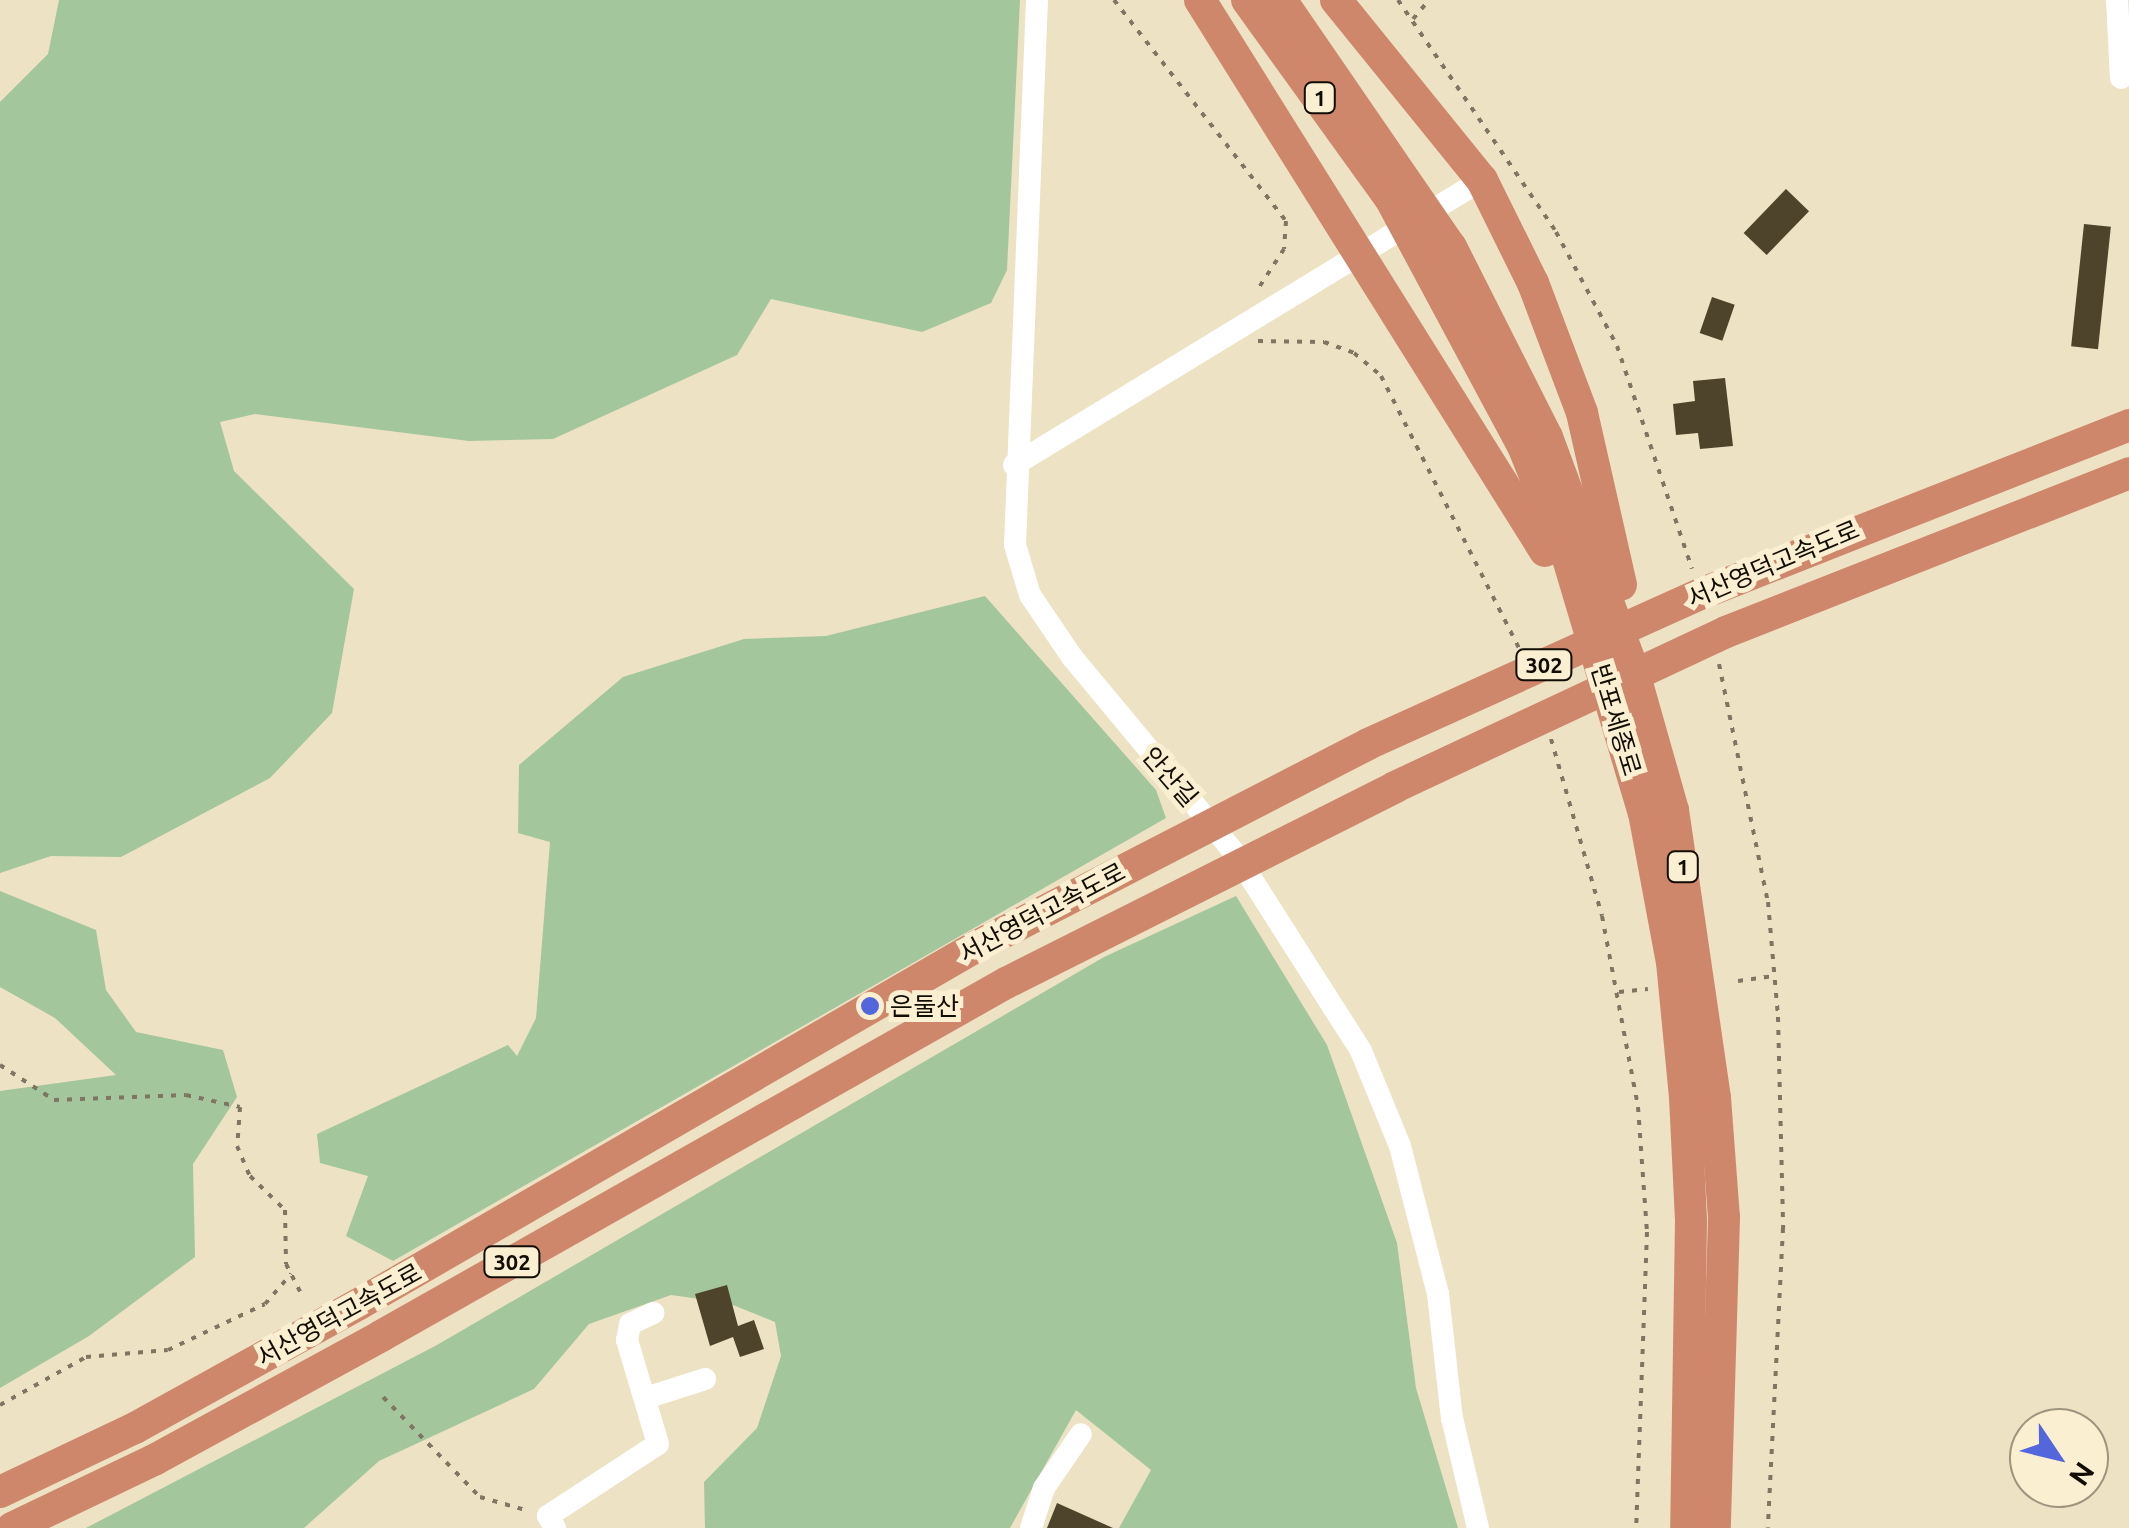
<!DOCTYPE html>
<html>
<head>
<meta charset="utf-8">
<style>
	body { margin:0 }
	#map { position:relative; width:2129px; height:1528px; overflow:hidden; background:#ede2c4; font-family:Ubuntu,"Noto Sans KR",sans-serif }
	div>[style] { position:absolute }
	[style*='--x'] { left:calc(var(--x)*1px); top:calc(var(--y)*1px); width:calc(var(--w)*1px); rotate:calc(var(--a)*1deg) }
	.green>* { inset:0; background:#a3c69d }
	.building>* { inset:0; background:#4e442b; transform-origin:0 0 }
	.path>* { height:4px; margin-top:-2px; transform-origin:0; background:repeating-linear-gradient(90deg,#7e7663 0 5px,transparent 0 13px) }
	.minor>* { height:22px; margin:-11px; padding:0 11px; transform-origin:11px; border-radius:11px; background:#fff }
	.highway>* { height:32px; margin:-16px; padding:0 16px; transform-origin:16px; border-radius:16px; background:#cf876c }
	.dots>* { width:28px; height:28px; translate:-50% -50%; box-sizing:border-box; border:5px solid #fbefd1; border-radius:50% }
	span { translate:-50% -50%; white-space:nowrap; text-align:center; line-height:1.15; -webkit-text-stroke:10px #fbefd1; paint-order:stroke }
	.shield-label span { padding:2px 8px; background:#fbefd1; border:2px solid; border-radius:8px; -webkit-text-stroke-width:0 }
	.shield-label { font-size:22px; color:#110d04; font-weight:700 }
	.street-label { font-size:25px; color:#110d04 }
	.poi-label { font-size:25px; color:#110d04 }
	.left { translate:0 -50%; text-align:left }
	.north { position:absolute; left:2009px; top:1408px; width:100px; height:100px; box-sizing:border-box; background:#fbefd1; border:2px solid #9d957f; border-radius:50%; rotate:125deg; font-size:28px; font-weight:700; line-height:40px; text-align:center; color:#110d04 }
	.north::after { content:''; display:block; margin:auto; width:35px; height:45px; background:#5466dc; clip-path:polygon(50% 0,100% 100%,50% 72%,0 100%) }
</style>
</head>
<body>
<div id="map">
	<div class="green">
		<i style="clip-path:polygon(59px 0,1020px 0,1007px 270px,991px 303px,922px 332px,771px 299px,737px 355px,553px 439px,469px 441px,255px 414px,220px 422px,234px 471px,354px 589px,332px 713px,270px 778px,121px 857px,51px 856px,0 873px,0 102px,48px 54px)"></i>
		<i style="clip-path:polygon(985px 596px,1156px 790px,1166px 818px,393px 1261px,346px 1236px,368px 1176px,320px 1163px,317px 1134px,508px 1045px,517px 1056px,536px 1018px,550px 842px,518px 833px,519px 765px,623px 677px,744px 639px,826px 636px)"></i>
		<i style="clip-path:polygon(0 891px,96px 930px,106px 990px,136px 1032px,223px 1050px,237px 1097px,193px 1164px,195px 1257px,89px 1336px,0 1388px,0 1091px,116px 1075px,55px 1018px,0 987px)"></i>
		<i style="clip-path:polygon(1236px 896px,1327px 1045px,1397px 1243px,1416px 1388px,1458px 1528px,1119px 1528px,1151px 1470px,1076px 1410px,1010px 1528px,705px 1528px,704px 1482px,757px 1428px,781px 1356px,775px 1322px,728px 1303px,671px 1295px,589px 1324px,534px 1389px,379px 1461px,304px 1528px,86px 1528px,437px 1345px,1104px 957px)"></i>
	</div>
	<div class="building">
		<i style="left:1786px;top:189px;width:32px;height:61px;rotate:44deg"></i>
		<i style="left:2084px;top:224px;width:27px;height:123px;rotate:6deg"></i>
		<i style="left:1712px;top:297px;width:24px;height:38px;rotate:19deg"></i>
		<i style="clip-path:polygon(1725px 378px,1733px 446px,1700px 449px,1698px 433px,1676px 435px,1673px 404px,1695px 401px,1693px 381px)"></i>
		<i style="clip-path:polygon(727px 1285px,738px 1326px,754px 1320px,764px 1349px,740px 1357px,733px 1337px,710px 1346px,695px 1294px)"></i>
		<i style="clip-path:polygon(1057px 1503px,1113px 1528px,1047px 1528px)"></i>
	</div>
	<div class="path">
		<i style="--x:1114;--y:0;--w:280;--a:52.1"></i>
		<i style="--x:1286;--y:221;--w:28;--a:94"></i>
		<i style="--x:1284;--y:249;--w:51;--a:123.1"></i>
		<i style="--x:1398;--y:0;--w:281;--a:55.7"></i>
		<i style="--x:1556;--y:232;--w:129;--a:61.8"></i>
		<i style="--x:1617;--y:346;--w:235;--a:71.4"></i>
		<i style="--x:1413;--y:19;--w:25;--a:-50"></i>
		<i style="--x:1258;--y:341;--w:66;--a:0.9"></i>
		<i style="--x:1324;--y:342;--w:32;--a:20"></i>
		<i style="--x:1354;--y:353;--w:35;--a:40"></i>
		<i style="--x:1381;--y:376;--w:307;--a:63.1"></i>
		<i style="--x:1719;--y:664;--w:243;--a:78.4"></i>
		<i style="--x:1768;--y:902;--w:115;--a:85"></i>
		<i style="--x:1778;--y:1017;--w:211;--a:88.6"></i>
		<i style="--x:1783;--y:1228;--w:300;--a:92.9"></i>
		<i style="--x:1551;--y:739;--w:184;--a:73.9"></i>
		<i style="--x:1602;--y:916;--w:194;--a:79.3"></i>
		<i style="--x:1638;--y:1107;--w:125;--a:85.9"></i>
		<i style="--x:1647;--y:1232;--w:296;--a:92.1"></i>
		<i style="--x:1738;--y:981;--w:36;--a:-8"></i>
		<i style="--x:1619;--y:992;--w:29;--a:-6"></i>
		<i style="--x:0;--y:1065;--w:64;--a:32.9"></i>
		<i style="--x:54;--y:1100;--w:132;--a:-2.2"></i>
		<i style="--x:186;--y:1095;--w:55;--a:12.5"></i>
		<i style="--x:240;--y:1107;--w:39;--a:94"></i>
		<i style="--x:237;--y:1146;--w:33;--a:67"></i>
		<i style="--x:250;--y:1176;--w:49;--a:44.2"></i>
		<i style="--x:285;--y:1210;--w:54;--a:88.9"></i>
		<i style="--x:286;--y:1264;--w:31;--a:63"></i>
		<i style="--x:383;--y:1397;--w:139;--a:45.9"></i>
		<i style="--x:480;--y:1497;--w:51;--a:15.9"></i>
		<i style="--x:0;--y:1405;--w:98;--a:-29.2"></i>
		<i style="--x:86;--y:1357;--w:82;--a:-4.9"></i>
		<i style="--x:168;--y:1350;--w:107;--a:-25.4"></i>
		<i style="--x:265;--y:1304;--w:40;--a:-49"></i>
	</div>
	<div class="minor">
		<i style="--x:1037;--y:0;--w:545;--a:92.31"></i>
		<i style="--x:1015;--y:545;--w:52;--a:73.3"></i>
		<i style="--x:1030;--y:595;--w:75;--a:55.9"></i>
		<i style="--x:1072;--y:657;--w:255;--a:50.3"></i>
		<i style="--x:1235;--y:853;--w:235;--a:57.5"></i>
		<i style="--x:1361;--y:1051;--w:103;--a:67.7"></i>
		<i style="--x:1400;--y:1146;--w:153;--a:75.6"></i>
		<i style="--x:1438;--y:1294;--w:125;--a:83.6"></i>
		<i style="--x:1452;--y:1418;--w:113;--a:76.7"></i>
		<i style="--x:2117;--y:0;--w:78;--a:87.1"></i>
		<i style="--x:1014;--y:465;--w:548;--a:-31.34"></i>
		<i style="--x:649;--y:1397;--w:59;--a:-17.8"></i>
		<i style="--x:555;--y:1528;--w:14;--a:-120"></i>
		<i style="--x:548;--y:1516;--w:131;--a:-33.2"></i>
		<i style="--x:658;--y:1444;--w:109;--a:-106.6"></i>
		<i style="--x:627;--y:1340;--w:16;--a:-79"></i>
		<i style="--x:630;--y:1324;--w:26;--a:-25"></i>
		<i style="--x:1031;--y:1528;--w:42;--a:-72"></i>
		<i style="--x:1044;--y:1488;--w:65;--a:-55.6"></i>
	</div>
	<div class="highway">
		<i style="--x:1200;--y:0;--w:650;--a:57.95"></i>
		<i style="--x:1247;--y:0;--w:244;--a:54.2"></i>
		<i style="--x:1390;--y:198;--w:281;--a:61.8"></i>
		<i style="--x:1523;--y:446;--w:114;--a:67.9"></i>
		<i style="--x:1566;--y:552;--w:272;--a:73.4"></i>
		<i style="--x:1644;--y:813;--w:152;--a:79.4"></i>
		<i style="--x:1672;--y:962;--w:136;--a:84.5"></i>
		<i style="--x:1685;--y:1097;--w:124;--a:87.2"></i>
		<i style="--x:1691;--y:1221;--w:307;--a:90.9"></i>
		<i style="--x:1281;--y:0;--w:300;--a:55.5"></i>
		<i style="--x:1451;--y:247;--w:213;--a:63.2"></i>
		<i style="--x:1547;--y:437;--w:247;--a:69.7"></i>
		<i style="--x:1633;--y:669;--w:147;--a:74.2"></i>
		<i style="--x:1673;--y:810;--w:291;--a:81.7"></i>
		<i style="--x:1715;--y:1098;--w:120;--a:85.7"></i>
		<i style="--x:1724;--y:1218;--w:310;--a:91.7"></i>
		<i style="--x:1336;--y:0;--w:232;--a:51"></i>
		<i style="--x:1482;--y:180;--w:115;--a:63.7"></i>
		<i style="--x:1533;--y:283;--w:139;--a:69.3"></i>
		<i style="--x:1582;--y:413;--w:176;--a:77.2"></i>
		<i style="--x:0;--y:1492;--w:149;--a:-25.4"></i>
		<i style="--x:135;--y:1428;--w:256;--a:-29"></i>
		<i style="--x:359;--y:1304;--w:714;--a:-30.08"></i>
		<i style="--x:977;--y:946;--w:440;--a:-27.3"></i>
		<i style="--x:1368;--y:744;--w:367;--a:-24.3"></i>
		<i style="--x:1703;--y:593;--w:458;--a:-21.5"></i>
		<i style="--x:12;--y:1528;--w:157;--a:-25.6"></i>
		<i style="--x:154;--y:1460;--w:259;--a:-28.6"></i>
		<i style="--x:381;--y:1336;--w:718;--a:-29.46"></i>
		<i style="--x:1006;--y:983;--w:436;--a:-26.7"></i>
		<i style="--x:1395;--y:787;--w:365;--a:-25.1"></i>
		<i style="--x:1726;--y:632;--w:433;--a:-21.5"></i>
	</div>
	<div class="dots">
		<i style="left:870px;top:1006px;background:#5466dc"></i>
	</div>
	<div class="shield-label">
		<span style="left:1320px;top:98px">1</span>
		<span style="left:1544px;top:665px">302</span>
		<span style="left:1683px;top:867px">1</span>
		<span style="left:512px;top:1262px">302</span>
	</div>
	<div class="street-label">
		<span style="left:1773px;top:564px;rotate:-23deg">서산영덕고속도로</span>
		<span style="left:1616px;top:720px;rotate:73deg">반포세종로</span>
		<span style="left:1170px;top:777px;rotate:49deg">안산길</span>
		<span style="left:1042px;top:913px;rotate:-28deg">서산영덕고속도로</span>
		<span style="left:339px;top:1315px;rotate:-29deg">서산영덕고속도로</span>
	</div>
	<div class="poi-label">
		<span class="left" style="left:890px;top:1006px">은둘산</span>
	</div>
	<div class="north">N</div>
</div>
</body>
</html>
